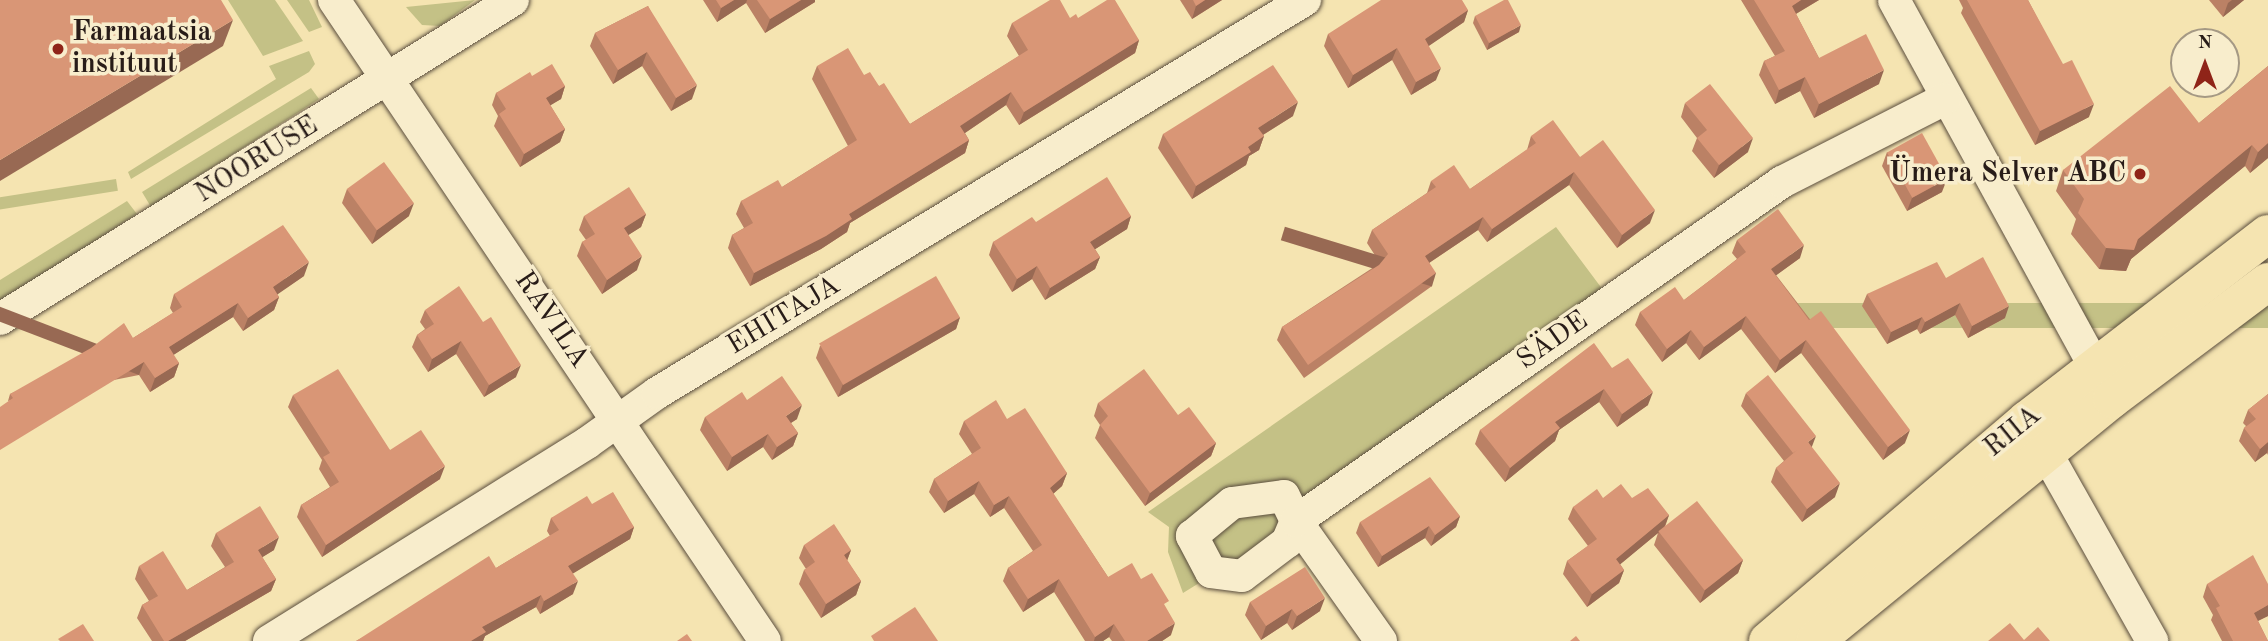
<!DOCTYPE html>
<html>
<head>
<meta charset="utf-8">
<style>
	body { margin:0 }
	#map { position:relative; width:2268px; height:641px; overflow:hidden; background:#f5e4b1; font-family:"Old Standard TT",serif }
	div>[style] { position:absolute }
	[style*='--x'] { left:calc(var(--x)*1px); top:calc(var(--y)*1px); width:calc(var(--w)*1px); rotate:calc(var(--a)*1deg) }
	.green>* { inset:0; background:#c4c186; transform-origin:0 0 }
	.roads { filter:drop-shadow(0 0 2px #5b4e3e) drop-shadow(0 0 2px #5b4e3e) }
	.minor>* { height:32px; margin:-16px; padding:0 16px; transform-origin:16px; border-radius:16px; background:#f8edcc }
	.highway>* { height:38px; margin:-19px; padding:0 19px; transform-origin:19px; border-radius:19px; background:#f5e4b1 }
	.wall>* { inset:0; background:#bb8165 }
	.shaded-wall>* { inset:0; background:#986953; transform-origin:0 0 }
	.building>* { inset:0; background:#d99676; transform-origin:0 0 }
	.dots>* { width:19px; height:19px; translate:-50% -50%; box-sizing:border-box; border:4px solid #f8edcc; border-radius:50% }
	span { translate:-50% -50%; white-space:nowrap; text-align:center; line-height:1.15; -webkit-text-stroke:7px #f8edcc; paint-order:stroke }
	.poi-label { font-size:28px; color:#281c18; font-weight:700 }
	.left { translate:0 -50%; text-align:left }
	.right { translate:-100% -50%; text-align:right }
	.street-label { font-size:28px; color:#281c18 }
	.north { position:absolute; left:2170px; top:28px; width:70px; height:70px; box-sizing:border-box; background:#f8edcc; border:2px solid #a59984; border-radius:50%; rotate:0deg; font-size:19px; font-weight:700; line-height:28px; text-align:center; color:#281c18 }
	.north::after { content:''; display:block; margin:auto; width:24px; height:32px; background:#8f2418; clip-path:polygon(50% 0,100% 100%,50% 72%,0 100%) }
</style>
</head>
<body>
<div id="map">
	<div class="green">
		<i style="clip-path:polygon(228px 0,275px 0,303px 41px,263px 56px)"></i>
		<i style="clip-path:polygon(287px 0,309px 0,322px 27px,309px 32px)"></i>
		<i style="clip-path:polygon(475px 0,440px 26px,422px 25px,406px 7px)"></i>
		<i style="clip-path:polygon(309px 51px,315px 64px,309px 72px,131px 179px,128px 172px,276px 79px,269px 66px)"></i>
		<i style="clip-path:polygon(311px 88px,319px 99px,151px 207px,142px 192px)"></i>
		<i style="left:116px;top:179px;width:12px;height:136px;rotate:81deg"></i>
		<i style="clip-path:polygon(127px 201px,137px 214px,0 302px,0 280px)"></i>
		<i style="clip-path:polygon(1556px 227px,1609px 298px,1293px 525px,1183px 593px,1168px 552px,1169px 527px,1148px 512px)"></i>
		<i style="left:2268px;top:303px;width:25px;height:549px;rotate:90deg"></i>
	</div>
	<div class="roads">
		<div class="minor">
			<i style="--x:334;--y:0;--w:772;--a:56.08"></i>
			<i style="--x:1894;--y:0;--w:442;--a:61.3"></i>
			<i style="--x:0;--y:319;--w:604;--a:-31.87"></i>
			<i style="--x:2035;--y:433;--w:239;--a:60.6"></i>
			<i style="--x:1284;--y:496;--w:28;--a:64"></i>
			<i style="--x:1296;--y:521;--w:23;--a:113"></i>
			<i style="--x:1287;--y:542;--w:56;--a:142.9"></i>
			<i style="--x:1242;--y:576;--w:31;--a:-173"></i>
			<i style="--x:1211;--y:572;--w:41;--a:-117.8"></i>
			<i style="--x:1192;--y:536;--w:52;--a:-39.5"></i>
			<i style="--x:1232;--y:503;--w:52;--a:-7.7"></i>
			<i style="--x:269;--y:641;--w:375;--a:-31.9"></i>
			<i style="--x:587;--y:443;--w:86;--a:-35.5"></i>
			<i style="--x:657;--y:393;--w:758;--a:-31.24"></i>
			<i style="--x:1381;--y:641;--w:147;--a:-125.3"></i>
			<i style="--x:1296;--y:521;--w:593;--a:-34.9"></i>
			<i style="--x:1782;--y:182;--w:183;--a:-27"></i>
		</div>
		<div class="highway">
			<i style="--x:1768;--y:641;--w:340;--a:-40.5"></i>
			<i style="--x:2027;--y:420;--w:304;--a:-37.7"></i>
			<i style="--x:1815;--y:641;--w:383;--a:-39.2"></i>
			<i style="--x:2112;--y:399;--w:195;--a:-36.9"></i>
		</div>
	</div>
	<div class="wall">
		<i style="clip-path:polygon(703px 0,815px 0,815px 2px,765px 33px,746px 3px,717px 22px)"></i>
		<i style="clip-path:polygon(1180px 0,1222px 0,1192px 19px)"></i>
		<i style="clip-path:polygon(1741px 0,1819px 0,1796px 14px,1819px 58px,1879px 84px,1814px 118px,1800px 91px,1775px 104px,1759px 75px,1764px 61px,1775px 56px)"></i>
		<i style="clip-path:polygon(1959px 0,2028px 0,2089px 117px,2035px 145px,1961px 13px,1963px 8px)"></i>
		<i style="clip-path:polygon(2209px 0,2244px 0,2223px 17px)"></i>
		<i style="clip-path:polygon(648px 6px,692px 99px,671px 111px,642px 66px,613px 84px,590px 46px,595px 33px)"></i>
		<i style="clip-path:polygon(1468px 10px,1464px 22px,1428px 46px,1436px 80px,1411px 95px,1392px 60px,1348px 88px,1324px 46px,1328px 34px)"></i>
		<i style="clip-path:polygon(1475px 16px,1519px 32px,1487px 50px,1473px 23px)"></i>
		<i style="clip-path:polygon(1070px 18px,1078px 18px,1139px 40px,1135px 53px,1019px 125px,1006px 105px,965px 133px,969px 140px,965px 153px,850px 223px,847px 232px,821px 249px,750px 286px,728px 248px,732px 235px,744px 228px,736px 214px,741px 201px,782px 187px,848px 146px,812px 79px,817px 66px,864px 75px,879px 86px,910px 124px,1019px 56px,1007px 36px,1012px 23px)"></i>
		<i style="clip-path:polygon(2268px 66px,2268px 158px,2250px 173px,2245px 166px,2131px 259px,2126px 271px,2099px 269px,2071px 234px,2076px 219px,2056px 191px,2063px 170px,2199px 123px)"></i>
		<i style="clip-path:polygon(532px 76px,565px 86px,561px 99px,550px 105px,565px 129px,560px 142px,520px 167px,494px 126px,498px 116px,492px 105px,496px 93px)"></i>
		<i style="clip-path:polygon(1685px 103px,1748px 152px,1714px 178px,1692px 151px,1697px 138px,1681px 117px)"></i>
		<i style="clip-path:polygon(1293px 116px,1263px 135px,1264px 136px,1259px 150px,1249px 156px,1246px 165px,1192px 199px,1158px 148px,1163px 134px)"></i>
		<i style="clip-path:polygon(1531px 136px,1580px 157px,1650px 223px,1617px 248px,1569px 185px,1487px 242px,1478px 230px,1429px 263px,1432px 286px,1304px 378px,1277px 340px,1282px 327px,1380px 263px,1367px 243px,1372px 230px,1427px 193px,1431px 181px,1470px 189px,1527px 150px)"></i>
		<i style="clip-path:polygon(1887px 152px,1942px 192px,1907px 211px,1882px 166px)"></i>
		<i style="clip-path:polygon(347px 189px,409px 216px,372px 244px,342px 203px)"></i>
		<i style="clip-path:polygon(646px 214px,641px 227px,628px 235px,637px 270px,602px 294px,577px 256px,582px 242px,586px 240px,579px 230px,584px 216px)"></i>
		<i style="clip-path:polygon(1131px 216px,1127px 229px,1095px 249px,1100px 257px,1095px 269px,1045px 300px,1032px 279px,1012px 292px,989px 255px,993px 242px,1036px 222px)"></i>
		<i style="clip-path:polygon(1737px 240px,1800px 258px,1776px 275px,1905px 443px,1883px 460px,1801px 353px,1775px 373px,1741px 329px,1699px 360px,1686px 343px,1662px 362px,1635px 325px,1640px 312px,1684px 300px,1713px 278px,1737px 259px,1732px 253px)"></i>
		<i style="clip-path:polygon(304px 276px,277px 294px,279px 297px,274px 310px,243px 331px,233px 317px,173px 355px,179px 363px,174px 377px,150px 392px,139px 375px,8px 401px,10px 394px,133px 338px,173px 313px,170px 308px,174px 294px)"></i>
		<i style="clip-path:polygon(1946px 278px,2005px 318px,1968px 338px,1955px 315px,1920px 334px,1917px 329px,1887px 344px,1862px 306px,1867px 294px)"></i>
		<i style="clip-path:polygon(425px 310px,516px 377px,484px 397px,456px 354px,428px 372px,412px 347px,417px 335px,425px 329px,420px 322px)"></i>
		<i style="clip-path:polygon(960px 317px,956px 329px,838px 397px,816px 358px,820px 346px)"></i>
		<i style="clip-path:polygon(1612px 368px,1648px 405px,1617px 427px,1599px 402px,1559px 430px,1555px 441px,1505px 482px,1475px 444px,1480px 430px)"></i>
		<i style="clip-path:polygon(1746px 393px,1811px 447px,1835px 497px,1802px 522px,1771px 482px,1776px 468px,1784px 461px,1741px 406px)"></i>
		<i style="clip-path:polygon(2268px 394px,2268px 455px,2267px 453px,2255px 462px,2239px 441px,2244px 428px,2246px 426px,2243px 423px,2248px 410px)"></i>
		<i style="clip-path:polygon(293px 395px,390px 450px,440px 479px,322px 557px,297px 517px,301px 505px,330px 487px,319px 469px,322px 460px,288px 407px)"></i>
		<i style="clip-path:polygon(1098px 403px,1178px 415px,1216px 443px,1211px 456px,1145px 506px,1095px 438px,1100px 425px,1094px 416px)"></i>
		<i style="clip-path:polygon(705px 417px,797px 419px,791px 423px,798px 433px,793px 446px,772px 460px,763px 447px,727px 471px,700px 430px)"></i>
		<i style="clip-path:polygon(1007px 419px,1067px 473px,1062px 486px,1053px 494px,1108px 577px,1141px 579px,1166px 609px,1171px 635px,1162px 641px,1112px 641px,1109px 637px,1103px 641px,1085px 641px,1054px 592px,1023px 612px,1003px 581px,1008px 568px,1033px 551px,1004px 508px,990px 517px,974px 494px,944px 513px,929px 492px,934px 479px,972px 454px,959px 434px,964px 421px)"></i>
		<i style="clip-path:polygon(1603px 498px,1632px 498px,1669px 515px,1665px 527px,1743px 560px,1738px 573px,1700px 603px,1654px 545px,1658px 533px,1620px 564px,1624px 570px,1619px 583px,1587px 607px,1563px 574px,1567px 561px,1588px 546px,1568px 519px,1573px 507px)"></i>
		<i style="clip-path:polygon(592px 504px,634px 527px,630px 539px,573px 573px,573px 594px,540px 614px,536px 607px,485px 636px,483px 641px,356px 641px,496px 568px,550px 536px,547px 531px,551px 518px)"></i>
		<i style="clip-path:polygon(1460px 516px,1456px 527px,1431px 546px,1425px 538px,1378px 567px,1356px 533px,1360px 522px)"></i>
		<i style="clip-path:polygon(216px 533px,274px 550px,262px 557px,276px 579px,271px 591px,185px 641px,152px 641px,137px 618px,142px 605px,149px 601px,135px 579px,139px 566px,187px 590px,225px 567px,211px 546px)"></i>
		<i style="clip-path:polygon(804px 545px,851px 550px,847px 561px,861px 581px,856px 595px,821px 618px,799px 584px,804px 570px,806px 569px,799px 558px)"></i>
		<i style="clip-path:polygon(2207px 584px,2268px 584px,2268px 616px,2258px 621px,2268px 641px,2222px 641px,2211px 620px,2213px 615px,2203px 597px)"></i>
		<i style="clip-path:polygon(1250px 602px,1320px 611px,1292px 630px,1287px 623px,1261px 640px,1245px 615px)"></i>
	</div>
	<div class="shaded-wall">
		<i style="clip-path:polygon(734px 0,747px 0,746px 3px,717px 22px,721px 8px)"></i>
		<i style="clip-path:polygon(801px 0,815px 0,815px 2px,765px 33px,770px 19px)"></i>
		<i style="clip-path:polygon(1205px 0,1222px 0,1192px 19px,1196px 6px)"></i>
		<i style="clip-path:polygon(1801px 0,1819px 0,1787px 19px,1792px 6px)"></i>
		<i style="clip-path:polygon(2232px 0,2244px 0,2223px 17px,2228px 3px)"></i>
		<i style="clip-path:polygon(1468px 10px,1464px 22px,1420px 52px,1425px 39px)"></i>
		<i style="clip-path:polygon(233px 20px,223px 46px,0 181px,0 160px)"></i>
		<i style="clip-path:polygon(1521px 25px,1519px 32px,1487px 50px,1489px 43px)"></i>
		<i style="clip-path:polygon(1139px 40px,1135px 53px,1019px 125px,1024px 112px)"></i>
		<i style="clip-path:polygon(1397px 48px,1392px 60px,1348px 88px,1353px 75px)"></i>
		<i style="clip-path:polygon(647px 52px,642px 66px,613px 84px,618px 70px)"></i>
		<i style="clip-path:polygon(1441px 68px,1436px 80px,1411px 95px,1416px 82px)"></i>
		<i style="clip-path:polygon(1884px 70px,1879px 84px,1814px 118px,1819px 104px)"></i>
		<i style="clip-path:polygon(1805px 77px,1800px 91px,1775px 104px,1779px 90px)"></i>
		<i style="clip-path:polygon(697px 85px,692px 99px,671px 111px,676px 98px)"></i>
		<i style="clip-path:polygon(565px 86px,561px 99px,541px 111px,546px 98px)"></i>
		<i style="clip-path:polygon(1011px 92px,1006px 105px,956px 139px,960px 126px)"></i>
		<i style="clip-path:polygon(1298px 102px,1293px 116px,1253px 141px,1258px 128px)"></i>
		<i style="clip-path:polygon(2094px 104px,2089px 117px,2035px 145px,2040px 131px)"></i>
		<i style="clip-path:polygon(565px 129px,560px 142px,520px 167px,524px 154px)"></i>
		<i style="clip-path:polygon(1264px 136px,1259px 150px,1249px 156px,1246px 165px,1192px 199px,1196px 186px,1248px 147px)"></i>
		<i style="clip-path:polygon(1753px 138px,1748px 152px,1714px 178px,1719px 165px)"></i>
		<i style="clip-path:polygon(969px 140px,965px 153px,850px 223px,847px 232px,821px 249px,750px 286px,754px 273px)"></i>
		<i style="clip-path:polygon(2268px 143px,2268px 158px,2250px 173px,2258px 152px)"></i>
		<i style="clip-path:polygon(2252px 145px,2245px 166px,2131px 259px,2126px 271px,2099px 269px,2106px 248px,2138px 239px)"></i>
		<i style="clip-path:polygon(1574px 172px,1569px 185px,1487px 242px,1492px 229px)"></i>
		<i style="clip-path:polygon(1947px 179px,1942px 192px,1907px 211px,1912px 198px)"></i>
		<i style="clip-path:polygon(414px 203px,409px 216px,372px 244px,377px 230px)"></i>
		<i style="clip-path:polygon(1655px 210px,1650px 223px,1617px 248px,1622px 235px)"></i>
		<i style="clip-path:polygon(646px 214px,641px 227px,619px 241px,624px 228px)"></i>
		<i style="clip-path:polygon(1131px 216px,1127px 229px,1086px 255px,1090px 242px)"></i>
		<i style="clip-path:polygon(1483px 217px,1478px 230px,1420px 269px,1425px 256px)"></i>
		<i style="clip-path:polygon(1804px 245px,1800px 258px,1767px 282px,1771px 269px)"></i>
		<i style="clip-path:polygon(642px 256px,637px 270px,602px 294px,607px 280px)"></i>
		<i style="clip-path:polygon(1100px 257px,1095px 269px,1045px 300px,1050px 288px)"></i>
		<i style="clip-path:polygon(309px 262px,304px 276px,268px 301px,273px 287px)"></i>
		<i style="clip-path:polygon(1037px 266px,1032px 279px,1012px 292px,1017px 279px)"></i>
		<i style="left:1436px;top:273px;width:14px;height:158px;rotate:107deg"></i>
		<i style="clip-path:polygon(279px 297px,274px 310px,243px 331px,248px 318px)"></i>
		<i style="clip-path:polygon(238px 303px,233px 317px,164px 361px,169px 347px)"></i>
		<i style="clip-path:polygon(1960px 303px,1955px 315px,1920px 334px,1925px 322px)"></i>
		<i style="clip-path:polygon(2009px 306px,2005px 318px,1968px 338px,1972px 326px)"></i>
		<i style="clip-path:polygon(1746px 316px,1741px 329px,1699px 360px,1704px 347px)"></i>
		<i style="clip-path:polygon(960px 317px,956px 329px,838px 397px,843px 384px)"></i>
		<i style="clip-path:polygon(1922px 317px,1917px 329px,1887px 344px,1891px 332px)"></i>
		<i style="clip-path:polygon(1691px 330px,1686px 343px,1662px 362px,1667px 349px)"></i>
		<i style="clip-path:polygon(1806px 340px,1801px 353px,1775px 373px,1780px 360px)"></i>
		<i style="clip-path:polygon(461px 341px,456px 354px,428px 372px,432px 359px)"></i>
		<i style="left:144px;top:362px;width:14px;height:169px;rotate:111deg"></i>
		<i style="clip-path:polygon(179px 363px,174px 377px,150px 392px,155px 378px)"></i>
		<i style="clip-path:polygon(521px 365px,516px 377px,484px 397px,489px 385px)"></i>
		<i style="clip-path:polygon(1604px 389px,1599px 402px,1559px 430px,1555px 441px,1505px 482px,1510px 468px,1555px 422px)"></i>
		<i style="clip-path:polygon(1653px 392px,1648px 405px,1617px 427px,1622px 414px)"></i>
		<i style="clip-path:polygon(802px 405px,797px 419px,781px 429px,786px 416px)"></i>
		<i style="clip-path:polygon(1910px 430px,1905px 443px,1883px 460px,1888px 447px)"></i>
		<i style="clip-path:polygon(798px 433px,793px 446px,772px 460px,777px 447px)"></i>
		<i style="clip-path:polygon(768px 434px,763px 447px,727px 471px,732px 457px)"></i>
		<i style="clip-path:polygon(1816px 436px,1811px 449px,1808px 442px)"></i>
		<i style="clip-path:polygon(2268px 442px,2268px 449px,2267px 453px,2255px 462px,2260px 449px)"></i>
		<i style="clip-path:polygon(1216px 443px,1211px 456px,1145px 506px,1150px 493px)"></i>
		<i style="clip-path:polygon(445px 466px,440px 479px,322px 557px,326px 545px)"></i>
		<i style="clip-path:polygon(1067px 473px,1062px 486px,1045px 501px,1050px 488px)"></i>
		<i style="clip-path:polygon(979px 481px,974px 494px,944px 513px,948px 501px)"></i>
		<i style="clip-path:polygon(1840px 483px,1835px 497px,1802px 522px,1807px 509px)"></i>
		<i style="clip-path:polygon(1009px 496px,1004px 508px,990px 517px,994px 505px)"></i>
		<i style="clip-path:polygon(1669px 515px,1664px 528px,1611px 572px,1616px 559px)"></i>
		<i style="clip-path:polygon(1460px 516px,1456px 527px,1431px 546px,1435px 535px)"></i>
		<i style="clip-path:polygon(1429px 526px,1425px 538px,1378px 567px,1382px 556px)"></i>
		<i style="clip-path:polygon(634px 527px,630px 539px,564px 579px,568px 566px)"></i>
		<i style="clip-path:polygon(279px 537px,274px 550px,253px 563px,258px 550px)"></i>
		<i style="clip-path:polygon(851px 550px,846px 563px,844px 555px)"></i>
		<i style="clip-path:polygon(1743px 560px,1738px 573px,1700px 603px,1705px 590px)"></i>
		<i style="clip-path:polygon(1624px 570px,1619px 583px,1587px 607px,1592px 594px)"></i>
		<i style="clip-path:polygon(276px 579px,271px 591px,185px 641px,168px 641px)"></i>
		<i style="clip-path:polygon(1059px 579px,1054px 592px,1023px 612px,1028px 599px)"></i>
		<i style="clip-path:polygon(578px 581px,573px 594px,540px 614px,544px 601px)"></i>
		<i style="clip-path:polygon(861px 581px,856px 595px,821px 618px,826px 604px)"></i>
		<i style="clip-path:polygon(541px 595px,536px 607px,485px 636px,483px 641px,471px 641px,482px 627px)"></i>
		<i style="clip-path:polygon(1325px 598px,1320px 611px,1292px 630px,1297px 616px)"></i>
		<i style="clip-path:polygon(2268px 605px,2268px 616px,2249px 625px,2254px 613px)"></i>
		<i style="clip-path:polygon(1292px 609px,1287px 623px,1261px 640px,1266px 626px)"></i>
		<i style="clip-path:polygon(1175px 623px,1171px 635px,1162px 641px,1147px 641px)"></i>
		<i style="clip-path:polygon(1114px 624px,1109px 637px,1103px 641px,1094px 641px,1095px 637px)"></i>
	</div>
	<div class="building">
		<i style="clip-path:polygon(0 0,221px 0,233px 20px,0 160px)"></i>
		<i style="clip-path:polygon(716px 0,734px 0,721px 8px)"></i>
		<i style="clip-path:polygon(757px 0,801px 0,770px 19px)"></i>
		<i style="clip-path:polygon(1050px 0,1060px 0,1070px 18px,1076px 14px,1078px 18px,1107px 0,1115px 0,1139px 40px,1024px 112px,1011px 92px,960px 126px,969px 140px,849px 214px,852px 219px,826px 236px,754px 273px,732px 235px,753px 223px,741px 201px,778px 180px,782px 187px,857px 140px,817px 66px,848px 48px,864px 75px,870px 72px,879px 86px,884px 83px,910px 124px,1028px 50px,1012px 23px)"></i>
		<i style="clip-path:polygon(1193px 0,1205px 0,1196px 6px)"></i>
		<i style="clip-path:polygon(1381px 0,1462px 0,1468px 10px,1425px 39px,1441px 68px,1416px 82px,1397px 48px,1353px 75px,1328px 34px)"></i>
		<i style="clip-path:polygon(1504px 0,1508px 0,1521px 25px,1489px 43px,1475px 16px)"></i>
		<i style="clip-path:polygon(1754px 0,1801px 0,1792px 6px,1819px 58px,1866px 34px,1884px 70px,1819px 104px,1805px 77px,1779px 90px,1764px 61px,1785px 51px)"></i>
		<i style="clip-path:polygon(1967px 0,2028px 0,2063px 64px,2072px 60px,2094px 104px,2040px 131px)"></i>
		<i style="clip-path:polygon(648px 6px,697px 85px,676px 98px,647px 52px,618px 70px,595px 33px)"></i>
		<i style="clip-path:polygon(552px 64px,565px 86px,546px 98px,565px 129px,524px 154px,499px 114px,506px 109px,496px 93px,530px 72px,532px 76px)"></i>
		<i style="clip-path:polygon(1273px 65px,1298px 102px,1258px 128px,1264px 136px,1248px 147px,1251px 152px,1196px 186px,1163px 134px)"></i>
		<i style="clip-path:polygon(2268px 66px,2268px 143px,2258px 152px,2252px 145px,2138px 239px,2134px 250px,2106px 248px,2078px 213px,2084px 199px,2063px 170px,2170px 86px,2199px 123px)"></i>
		<i style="clip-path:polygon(1710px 84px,1753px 138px,1719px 165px,1697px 138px,1707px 130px,1685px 103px)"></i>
		<i style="clip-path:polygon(1553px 120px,1580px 157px,1603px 140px,1655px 210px,1622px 235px,1574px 172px,1492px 229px,1483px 217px,1425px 256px,1436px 273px,1308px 365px,1282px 327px,1379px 265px,1388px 254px,1372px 230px,1436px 187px,1431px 181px,1454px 165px,1470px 189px,1536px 143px,1531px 136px)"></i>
		<i style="left:1922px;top:133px;width:52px;height:40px;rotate:61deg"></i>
		<i style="left:384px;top:162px;width:51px;height:46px;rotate:54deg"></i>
		<i style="clip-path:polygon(1107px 177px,1131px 216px,1090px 242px,1100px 257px,1050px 288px,1037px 266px,1017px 279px,993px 242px,1032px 217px,1036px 222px)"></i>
		<i style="clip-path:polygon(629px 187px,646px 214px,624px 228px,642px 256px,607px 280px,582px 242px,595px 234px,584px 216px)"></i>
		<i style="clip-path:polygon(1778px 209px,1804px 245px,1771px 269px,1809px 320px,1821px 311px,1910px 430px,1888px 447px,1806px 340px,1780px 360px,1746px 316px,1704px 347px,1691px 330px,1667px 349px,1640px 312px,1675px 287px,1684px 300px,1713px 278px,1746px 252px,1737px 240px)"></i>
		<i style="clip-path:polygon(283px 225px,309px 262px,273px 287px,279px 297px,248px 318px,238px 303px,169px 347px,179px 363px,155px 378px,144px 362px,0 450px,0 407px,13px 398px,10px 394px,91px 348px,124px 323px,133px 338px,182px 307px,174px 294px)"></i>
		<i style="clip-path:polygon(1983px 257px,2009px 306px,1972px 326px,1960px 303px,1925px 322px,1922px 317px,1891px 332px,1867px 294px,1937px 262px,1946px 278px)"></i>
		<i style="left:936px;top:276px;width:48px;height:135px;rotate:60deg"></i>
		<i style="clip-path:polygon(459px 286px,483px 322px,491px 317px,521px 365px,489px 385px,461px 341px,432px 359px,417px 335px,434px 324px,425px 310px)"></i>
		<i style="clip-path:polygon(1594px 343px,1612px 368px,1628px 358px,1653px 392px,1622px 414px,1604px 389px,1555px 422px,1560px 428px,1510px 468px,1480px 430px)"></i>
		<i style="clip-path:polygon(338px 369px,390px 450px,421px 430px,445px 466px,326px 545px,301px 505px,339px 482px,323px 457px,330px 453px,293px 395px)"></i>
		<i style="clip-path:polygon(1144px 369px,1178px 415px,1189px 407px,1216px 443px,1150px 493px,1100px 425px,1108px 416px,1098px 403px)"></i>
		<i style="clip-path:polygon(1768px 375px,1816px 436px,1808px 442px,1840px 483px,1807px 509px,1776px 468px,1797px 450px,1793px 453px,1746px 393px)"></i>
		<i style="clip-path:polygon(782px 376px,802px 405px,786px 416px,798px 433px,777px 447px,768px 434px,732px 457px,705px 417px,742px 392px,747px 400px)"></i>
		<i style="clip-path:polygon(2268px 394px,2268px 442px,2260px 449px,2244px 428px,2256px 419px,2248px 410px)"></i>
		<i style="clip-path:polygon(996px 400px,1007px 419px,1025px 408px,1067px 473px,1050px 488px,1108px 577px,1132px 563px,1141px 579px,1152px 573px,1169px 601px,1164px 604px,1175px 623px,1147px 641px,1125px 641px,1114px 624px,1095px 637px,1059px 579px,1028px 599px,1008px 568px,1042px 545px,1009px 496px,994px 505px,979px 481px,948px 501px,934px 479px,981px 448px,964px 421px)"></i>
		<i style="clip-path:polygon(1430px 477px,1460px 516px,1435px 535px,1429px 526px,1382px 556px,1360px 522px)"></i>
		<i style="clip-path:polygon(1621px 484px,1632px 498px,1648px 488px,1669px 515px,1616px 559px,1624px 570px,1592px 594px,1567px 561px,1597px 539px,1573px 507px,1597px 489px,1603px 498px)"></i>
		<i style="clip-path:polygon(613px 492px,634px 527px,568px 566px,578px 581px,544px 601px,541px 595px,482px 627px,486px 632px,471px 641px,356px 641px,489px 556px,496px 568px,559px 530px,551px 518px,587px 496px,592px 504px)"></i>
		<i style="left:1697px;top:501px;width:75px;height:49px;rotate:52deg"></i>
		<i style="clip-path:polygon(260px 506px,279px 537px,258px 550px,276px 579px,168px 641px,164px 641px,142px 605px,158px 596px,139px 566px,163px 551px,187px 590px,234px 562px,216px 533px)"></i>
		<i style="clip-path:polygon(834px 524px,851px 550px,844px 555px,861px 581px,826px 604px,804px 570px,815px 562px,804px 545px)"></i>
		<i style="clip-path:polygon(2253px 555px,2268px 584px,2268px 605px,2254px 613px,2268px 641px,2233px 641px,2216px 608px,2220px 606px,2207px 584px)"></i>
		<i style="clip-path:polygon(1305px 567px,1325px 598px,1297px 616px,1292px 609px,1266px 626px,1250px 602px)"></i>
		<i style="clip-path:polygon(915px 607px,938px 641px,874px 641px,871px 636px)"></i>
		<i style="clip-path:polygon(2010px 623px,2024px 640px,2038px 627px,2050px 641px,1988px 641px)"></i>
		<i style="clip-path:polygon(83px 624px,94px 641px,60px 641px,58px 639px)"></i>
		<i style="clip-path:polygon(687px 634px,692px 641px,677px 641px)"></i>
		<i style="clip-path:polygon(1576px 636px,1580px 641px,1570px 641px)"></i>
	</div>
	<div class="dots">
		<i style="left:58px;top:49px;background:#8f2418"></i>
		<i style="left:2140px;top:174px;background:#8f2418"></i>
	</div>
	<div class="poi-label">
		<span class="left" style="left:72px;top:49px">Farmaatsia<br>instituut</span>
		<span class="right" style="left:2126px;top:174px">Ümera Selver ABC</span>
	</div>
	<div class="street-label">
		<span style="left:257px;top:160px;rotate:-32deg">NOORUSE</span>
		<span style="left:784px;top:316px;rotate:-31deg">EHITAJA</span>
		<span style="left:551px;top:320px;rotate:56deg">RAVILA</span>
		<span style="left:1553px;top:341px;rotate:-35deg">SÄDE</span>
		<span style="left:2013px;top:432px;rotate:-39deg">RIIA</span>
	</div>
	<div class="north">N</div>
</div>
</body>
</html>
